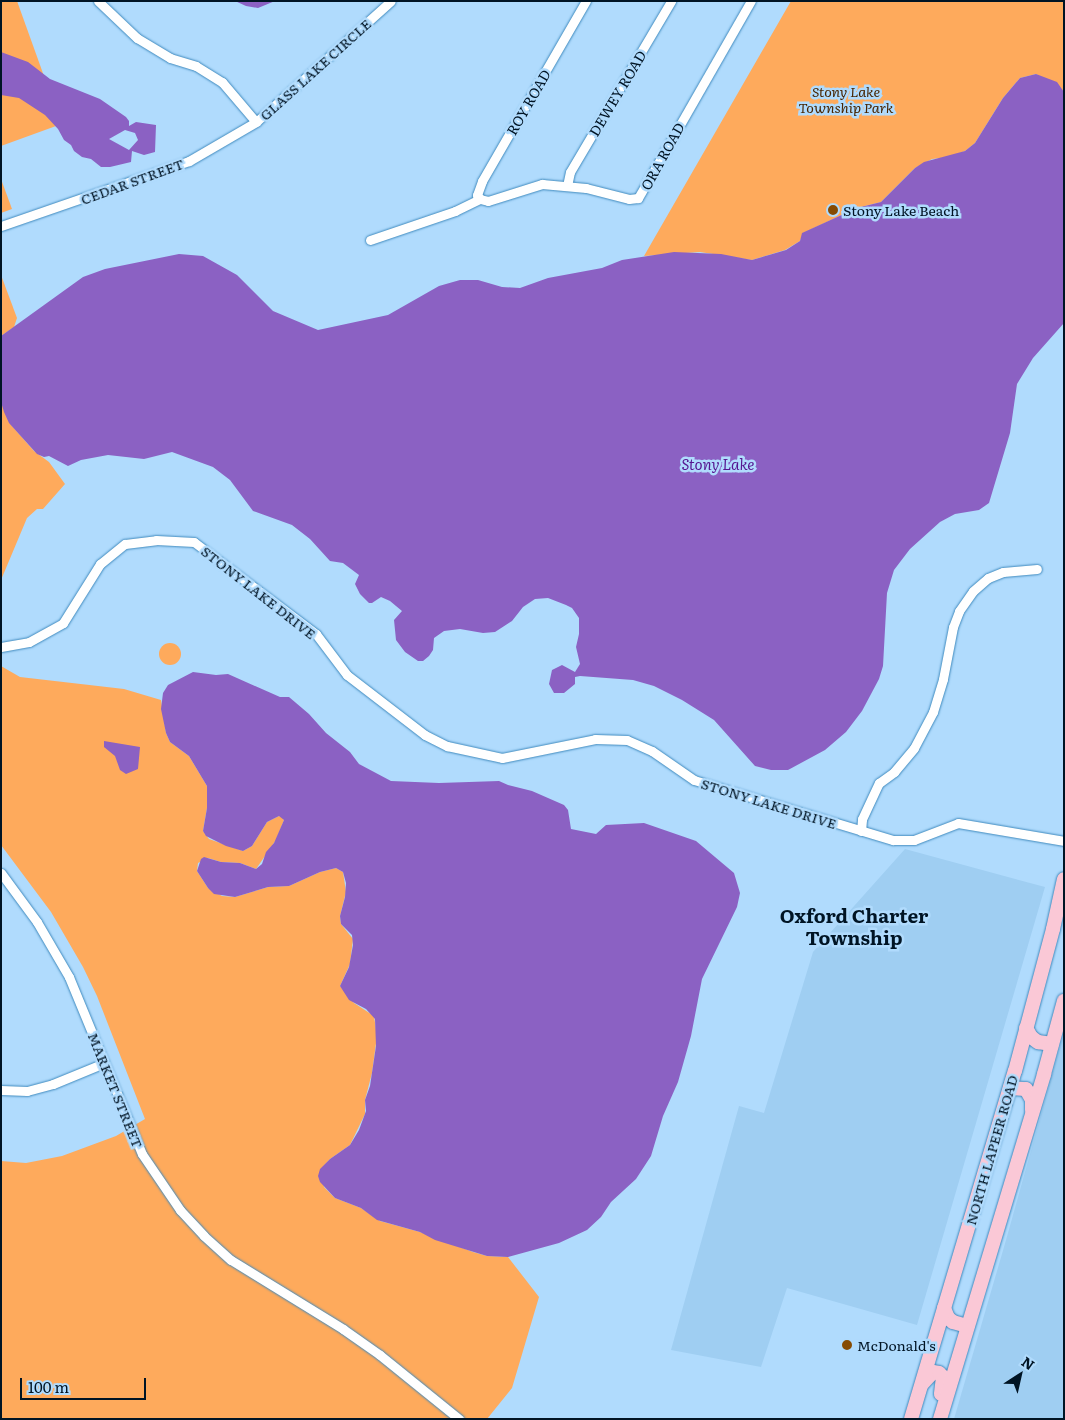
<!DOCTYPE html>
<html>
<head>
<meta charset="utf-8">
<style>
	body { margin:0 }
	#map { position:relative; width:1065px; height:1420px; overflow:hidden; background:#b0dbfd; font-family:Literata,serif }
	div>[style] { position:absolute }
	[style*='--x'] { left:calc(var(--x)*1px); top:calc(var(--y)*1px); width:calc(var(--w)*1px); rotate:calc(var(--a)*1deg) }
	.built>* { inset:0; background:#9fcef2 }
	.green>* { inset:0; background:#feaa5c }
	.round { border-radius:50% }
	.water>* { inset:0; background:#8b61c3 }
	.roads { filter:drop-shadow(0 0 1px #3f8abe) drop-shadow(0 0 1px #3f8abe) }
	.minor>* { height:9px; margin:-4.5px; padding:0 4.5px; transform-origin:4.5px; border-radius:4.5px; background:#fff }
	.primary>* { height:14px; margin:-7px; padding:0 7px; transform-origin:7px; border-radius:7px; background:#fac8d6 }
	.dots>* { width:14px; height:14px; translate:-50% -50%; box-sizing:border-box; border:2px solid #b0dbfd; border-radius:50% }
	span { translate:-50% -50%; white-space:nowrap; text-align:center; line-height:1.15; -webkit-text-stroke:5px #b0dbfd; paint-order:stroke }
	.street-label { font-size:14px; color:#001424 }
	.park-label { font-size:14px; color:#472400; font-style:italic }
	.poi-label { font-size:14px; color:#001424 }
	.left { translate:0 -50%; text-align:left }
	.water-label { font-size:15px; color:#561690; font-style:italic }
	.district-label { font-size:19px; color:#001424; font-weight:700 }
	.frame { position:absolute; inset:0; border:2px solid #001424; pointer-events:none }
	.north { position:absolute; left:995px; top:1350px; width:50px; height:50px; -webkit-text-stroke:4px #b0dbfd; paint-order:stroke; rotate:35deg; font-size:14px; font-weight:700; line-height:20px; text-align:center; color:#001424 }
	.north::after { content:''; display:block; margin:auto; width:18px; height:22px; background:#001424; clip-path:polygon(50% 0,100% 100%,50% 72%,0 100%) }
	.scale { position:absolute; left:20px; top:1378px; width:126px; height:22px; box-sizing:border-box; border:2px solid #001424; border-top:0; padding-left:6px; font-size:15px; line-height:18px; white-space:nowrap; color:#001424; -webkit-text-stroke:4px #b0dbfd; paint-order:stroke }
</style>
</head>
<body>
<div id="map">
	<div class="built">
		<i style="clip-path:polygon(905px 849px,1045px 887px,917px 1325px,787px 1288px,761px 1367px,671px 1350px,739px 1106px,764px 1113px,813px 952px)"></i>
		<i style="clip-path:polygon(1064px 1032px,1064px 1419px,954px 1419px,1006px 1240px)"></i>
	</div>
	<div class="green">
		<i style="clip-path:polygon(1px 1px,17px 1px,49px 90px,56px 126px,1px 146px)"></i>
		<i style="clip-path:polygon(791px 1px,1064px 1px,1064px 92px,1060px 87px,1036px 74px,1020px 78px,1003px 98px,975px 143px,965px 151px,949px 157px,932px 159px,915px 168px,881px 202px,857px 208px,803px 233px,800px 241px,785px 250px,752px 260px,700px 252px,644px 256px)"></i>
		<i style="clip-path:polygon(1px 179px,12px 209px,1px 213px)"></i>
		<i style="clip-path:polygon(1px 275px,17px 318px,14px 327px,1px 336px)"></i>
		<i style="clip-path:polygon(1px 402px,12px 426px,34px 451px,49px 462px,65px 484px,43px 509px,37px 509px,27px 518px,1px 580px)"></i>
		<i class="round" style="left:159px;top:643px;width:22px;height:22px"></i>
		<i style="clip-path:polygon(1px 666px,20px 677px,124px 689px,161px 700px,166px 733px,170px 742px,189px 756px,207px 786px,207px 808px,203px 831px,209px 839px,243px 851px,252px 846px,267px 822px,279px 816px,282px 817px,284px 820px,276px 840px,256px 869px,240px 863px,221px 862px,208px 858px,198px 863px,197px 871px,208px 888px,222px 896px,235px 897px,268px 887px,289px 886px,320px 872px,336px 868px,343px 872px,346px 892px,340px 916px,341px 924px,353px 939px,350px 964px,340px 986px,354px 1003px,374px 1016px,377px 1036px,372px 1073px,365px 1100px,365px 1114px,350px 1145px,330px 1159px,321px 1169px,324px 1187px,335px 1198px,361px 1208px,380px 1221px,420px 1232px,473px 1252px,487px 1256px,508px 1257px,539px 1297px,512px 1388px,487px 1419px,1px 1419px,1px 1161px,26px 1163px,62px 1156px,116px 1136px,145px 1119px,97px 996px,83px 967px,51px 912px,1px 845px)"></i>
	</div>
	<div class="water">
		<i style="clip-path:polygon(235px 1px,275px 1px,258px 8px,246px 6px)"></i>
		<i style="clip-path:polygon(evenodd,1px 52px,28px 62px,50px 79px,100px 99px,126px 117px,129px 121px,129px 126px,136px 122px,156px 125px,155px 152px,144px 155px,132px 151px,131px 162px,110px 167px,101px 167px,91px 159px,82px 157px,74px 151px,71px 145px,64px 140px,58px 129px,45px 115px,19px 98px,1px 95px,1px 52px,125px 130px,135px 133px,138px 140px,129px 150px,109px 139px,125px 130px)"></i>
		<i style="clip-path:polygon(1036px 74px,1057px 82px,1064px 92px,1064px 323px,1033px 358px,1017px 384px,1010px 433px,989px 503px,979px 510px,955px 514px,940px 522px,910px 549px,894px 570px,887px 593px,883px 666px,879px 679px,862px 711px,846px 732px,825px 750px,788px 770px,771px 770px,755px 766px,714px 720px,682px 700px,654px 686px,633px 680px,580px 676px,575px 677px,575px 684px,564px 693px,554px 693px,549px 684px,552px 670px,562px 665px,575px 672px,580px 664px,576px 647px,579px 634px,579px 618px,572px 608px,566px 605px,548px 598px,535px 599px,523px 607px,512px 621px,495px 632px,483px 633px,460px 629px,444px 631px,434px 638px,433px 650px,429px 656px,423px 661px,418px 661px,405px 652px,396px 640px,394px 620px,402px 611px,390px 601px,381px 597px,372px 603px,369px 603px,360px 594px,355px 584px,359px 575px,343px 563px,330px 561px,310px 539px,292px 525px,253px 511px,230px 480px,213px 467px,172px 452px,144px 459px,108px 455px,81px 460px,68px 466px,49px 456px,44px 457px,37px 454px,9px 423px,4px 412px,1px 402px,1px 336px,83px 277px,105px 269px,179px 254px,203px 256px,237px 275px,273px 311px,318px 330px,388px 315px,439px 286px,460px 280px,478px 280px,502px 287px,520px 288px,548px 278px,602px 268px,622px 260px,674px 252px,721px 254px,752px 260px,786px 250px,800px 241px,802px 233px,857px 208px,881px 202px,915px 168px,924px 162px,965px 151px,975px 143px,1003px 98px,1020px 78px)"></i>
		<i style="clip-path:polygon(193px 672px,216px 675px,228px 674px,280px 697px,289px 697px,309px 714px,326px 733px,350px 752px,359px 764px,391px 781px,439px 783px,499px 781px,508px 785px,532px 791px,564px 805px,568px 810px,571px 829px,596px 834px,606px 825px,644px 823px,696px 841px,734px 873px,740px 893px,737px 907px,702px 979px,691px 1036px,678px 1082px,663px 1116px,651px 1156px,636px 1179px,611px 1202px,601px 1217px,587px 1230px,559px 1243px,508px 1257px,487px 1256px,435px 1240px,420px 1232px,377px 1220px,361px 1208px,335px 1198px,320px 1182px,318px 1176px,320px 1169px,330px 1159px,350px 1145px,359px 1130px,366px 1111px,365px 1100px,370px 1086px,376px 1046px,375px 1019px,366px 1009px,349px 1000px,340px 986px,349px 967px,353px 945px,352px 935px,341px 924px,340px 916px,345px 897px,346px 883px,343px 872px,336px 868px,320px 872px,289px 886px,268px 887px,235px 897px,214px 894px,208px 888px,197px 871px,201px 859px,204px 857px,221px 862px,240px 863px,256px 869px,262px 864px,266px 852px,274px 843px,284px 820px,279px 816px,267px 822px,252px 846px,243px 851px,226px 846px,206px 836px,203px 831px,207px 808px,207px 786px,189px 756px,170px 742px,166px 733px,161px 709px,163px 693px,168px 685px)"></i>
		<i style="clip-path:polygon(104px 741px,140px 747px,138px 769px,126px 774px,120px 770px,115px 756px,104px 747px)"></i>
	</div>
	<div class="roads">
		<div class="minor">
			<i style="--x:98;--y:1;--w:54;--a:43.5"></i>
			<i style="--x:137;--y:38;--w:39;--a:31"></i>
			<i style="--x:170;--y:58;--w:27;--a:17"></i>
			<i style="--x:196;--y:66;--w:31;--a:32"></i>
			<i style="--x:222;--y:82;--w:52;--a:49.6"></i>
			<i style="--x:256;--y:122;--w:181;--a:-41.9"></i>
			<i style="--x:567;--y:186;--w:14;--a:-78"></i>
			<i style="--x:570;--y:172;--w:199;--a:-59.4"></i>
			<i style="--x:480;--y:199;--w:8;--a:14"></i>
			<i style="--x:488;--y:201;--w:57;--a:-17.5"></i>
			<i style="--x:542;--y:184;--w:44;--a:5.2"></i>
			<i style="--x:586;--y:188;--w:44;--a:14.3"></i>
			<i style="--x:629;--y:199;--w:9;--a:-6"></i>
			<i style="--x:638;--y:198;--w:227;--a:-60.2"></i>
			<i style="--x:480;--y:199;--w:5;--a:-127"></i>
			<i style="--x:477;--y:195;--w:15;--a:-70"></i>
			<i style="--x:482;--y:181;--w:208;--a:-60"></i>
			<i style="--x:1;--y:226;--w:199;--a:-19.1"></i>
			<i style="--x:189;--y:161;--w:78;--a:-30.2"></i>
			<i style="--x:370;--y:240;--w:90;--a:-18.8"></i>
			<i style="--x:455;--y:211;--w:28;--a:-26"></i>
			<i style="--x:1;--y:647;--w:28;--a:-10"></i>
			<i style="--x:29;--y:642;--w:39;--a:-29"></i>
			<i style="--x:63;--y:623;--w:70;--a:-57.9"></i>
			<i style="--x:100;--y:564;--w:32;--a:-39"></i>
			<i style="--x:125;--y:544;--w:31;--a:-7"></i>
			<i style="--x:156;--y:540;--w:38;--a:3"></i>
			<i style="--x:194;--y:542;--w:153;--a:37"></i>
			<i style="--x:316;--y:634;--w:51;--a:52.9"></i>
			<i style="--x:347;--y:675;--w:98;--a:37.6"></i>
			<i style="--x:425;--y:735;--w:25;--a:27"></i>
			<i style="--x:447;--y:746;--w:56;--a:12.3"></i>
			<i style="--x:502;--y:758;--w:95;--a:-11.5"></i>
			<i style="--x:595;--y:739;--w:32;--a:2"></i>
			<i style="--x:627;--y:740;--w:27;--a:24"></i>
			<i style="--x:652;--y:751;--w:51;--a:34.6"></i>
			<i style="--x:694;--y:780;--w:208;--a:16.8"></i>
			<i style="--x:893;--y:840;--w:21;--a:0"></i>
			<i style="--x:914;--y:840;--w:47;--a:-21.1"></i>
			<i style="--x:958;--y:823;--w:108;--a:9.6"></i>
			<i style="--x:861;--y:831;--w:12;--a:-85"></i>
			<i style="--x:862;--y:819;--w:40;--a:-65"></i>
			<i style="--x:879;--y:783;--w:19;--a:-36"></i>
			<i style="--x:894;--y:772;--w:31;--a:-50"></i>
			<i style="--x:914;--y:748;--w:41;--a:-62.2"></i>
			<i style="--x:933;--y:712;--w:34;--a:-73"></i>
			<i style="--x:943;--y:679;--w:53;--a:-79.1"></i>
			<i style="--x:953;--y:627;--w:17;--a:-69"></i>
			<i style="--x:959;--y:611;--w:24;--a:-55"></i>
			<i style="--x:973;--y:591;--w:20;--a:-41"></i>
			<i style="--x:988;--y:578;--w:16;--a:-22"></i>
			<i style="--x:1003;--y:572;--w:34;--a:-5"></i>
			<i style="--x:1;--y:873;--w:61;--a:53.7"></i>
			<i style="--x:37;--y:922;--w:64;--a:59.8"></i>
			<i style="--x:69;--y:977;--w:191;--a:67.6"></i>
			<i style="--x:142;--y:1154;--w:68;--a:55.8"></i>
			<i style="--x:180;--y:1210;--w:35;--a:47"></i>
			<i style="--x:204;--y:1236;--w:36;--a:42"></i>
			<i style="--x:231;--y:1260;--w:132;--a:31.6"></i>
			<i style="--x:343;--y:1329;--w:45;--a:35.1"></i>
			<i style="--x:380;--y:1355;--w:102;--a:39"></i>
			<i style="--x:1;--y:1090;--w:26;--a:2"></i>
			<i style="--x:27;--y:1091;--w:27;--a:-15"></i>
			<i style="--x:53;--y:1084;--w:55;--a:-22.4"></i>
		</div>
		<div class="primary">
			<i style="--x:1026;--y:1028;--w:10;--a:61"></i>
			<i style="--x:1031;--y:1037;--w:9;--a:36"></i>
			<i style="--x:1038;--y:1042;--w:14;--a:8"></i>
			<i style="--x:1010;--y:1088;--w:16;--a:4"></i>
			<i style="--x:1026;--y:1089;--w:13;--a:61"></i>
			<i style="--x:1032;--y:1100;--w:10;--a:90"></i>
			<i style="--x:944;--y:1308;--w:11;--a:68"></i>
			<i style="--x:948;--y:1318;--w:6;--a:39"></i>
			<i style="--x:953;--y:1322;--w:15;--a:16"></i>
			<i style="--x:922;--y:1384;--w:16;--a:-47"></i>
			<i style="--x:933;--y:1372;--w:6;--a:9"></i>
			<i style="--x:939;--y:1373;--w:6;--a:45"></i>
			<i style="--x:943;--y:1377;--w:17;--a:97"></i>
			<i style="--x:911;--y:1419;--w:363;--a:-73.4"></i>
			<i style="--x:1015;--y:1071;--w:147;--a:-75"></i>
			<i style="--x:1053;--y:929;--w:51;--a:-77.6"></i>
			<i style="--x:940;--y:1419;--w:360;--a:-73.2"></i>
			<i style="--x:1044;--y:1074;--w:76;--a:-74.7"></i>
		</div>
	</div>
	<div class="dots">
		<i style="left:833px;top:210px;background:#864b03"></i>
		<i style="left:847px;top:1345px;background:#864b03"></i>
	</div>
	<div class="street-label">
		<span style="left:315px;top:69px;rotate:-42deg">GLASS LAKE CIRCLE</span>
		<span style="left:617px;top:93px;rotate:-59deg">DEWEY ROAD</span>
		<span style="left:528px;top:102px;rotate:-60deg">ROY ROAD</span>
		<span style="left:662px;top:156px;rotate:-61deg">ORA ROAD</span>
		<span style="left:132px;top:181px;rotate:-20deg">CEDAR STREET</span>
		<span style="left:259px;top:592px;rotate:38deg">STONY LAKE DRIVE</span>
		<span style="left:769px;top:803px;rotate:17deg">STONY LAKE DRIVE</span>
		<span style="left:116px;top:1090px;rotate:68deg">MARKET STREET</span>
		<span style="left:991px;top:1150px;rotate:-74deg">NORTH LAPEER ROAD</span>
	</div>
	<div class="park-label">
		<span style="left:846px;top:99px">Stony Lake<br>Township Park</span>
	</div>
	<div class="poi-label">
		<span class="left" style="left:843px;top:210px">Stony Lake Beach</span>
		<span class="left" style="left:857px;top:1345px">McDonald's</span>
	</div>
	<div class="water-label">
		<span style="left:718px;top:464px">Stony Lake</span>
	</div>
	<div class="district-label">
		<span style="left:854px;top:927px">Oxford Charter<br>Township</span>
	</div>
	<div class="frame"></div>
	<div class="north">N</div>
	<div class="scale">100 m</div>
</div>
</body>
</html>
